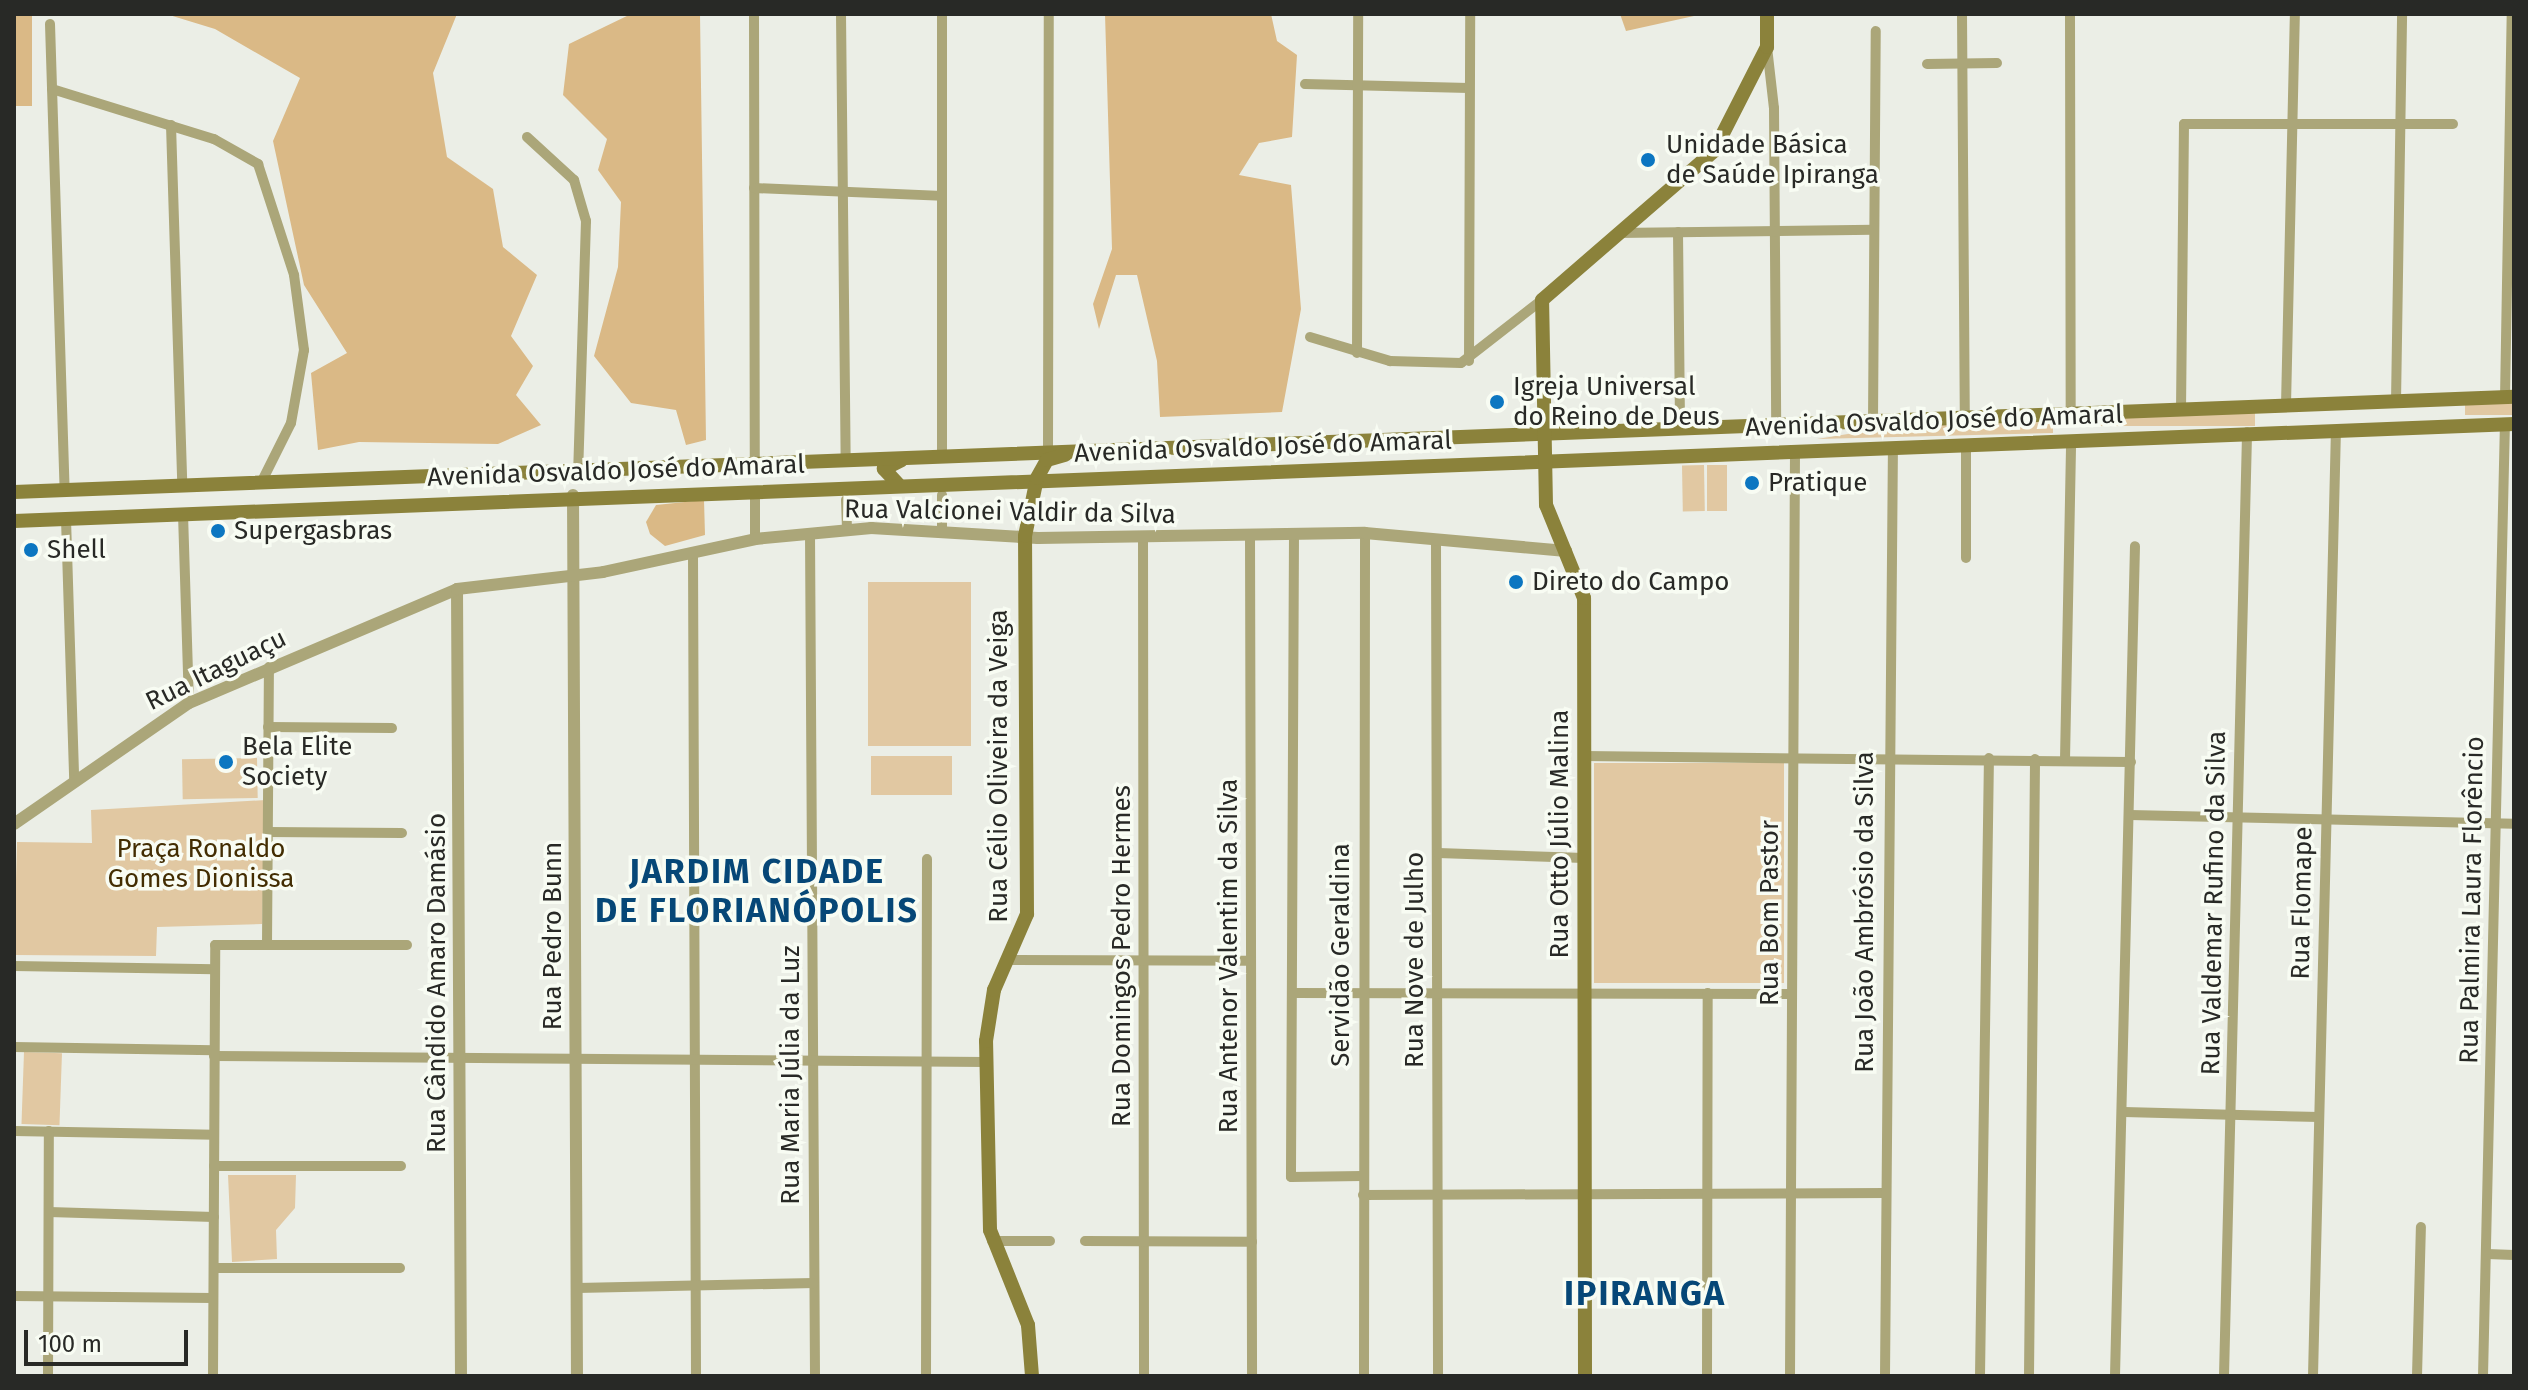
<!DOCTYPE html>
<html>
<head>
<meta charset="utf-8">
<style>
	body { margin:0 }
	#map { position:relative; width:2528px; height:1390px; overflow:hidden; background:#ebeee6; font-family:"Fira Sans",sans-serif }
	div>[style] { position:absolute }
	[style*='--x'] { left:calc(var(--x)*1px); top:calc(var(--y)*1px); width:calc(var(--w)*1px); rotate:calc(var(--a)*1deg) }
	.green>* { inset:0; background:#e1c8a2; transform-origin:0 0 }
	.forest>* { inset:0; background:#dab986; transform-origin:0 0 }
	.minor>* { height:10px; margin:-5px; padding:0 5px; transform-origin:5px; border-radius:5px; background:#aba679 }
	.tertiary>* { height:12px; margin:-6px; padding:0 6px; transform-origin:6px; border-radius:6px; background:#aba679 }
	.secondary>* { height:14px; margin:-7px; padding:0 7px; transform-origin:7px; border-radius:7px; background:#8b823b }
	.dots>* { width:22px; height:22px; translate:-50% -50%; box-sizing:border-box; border:4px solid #f8fcf3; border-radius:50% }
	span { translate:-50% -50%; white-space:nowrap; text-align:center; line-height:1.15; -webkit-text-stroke:7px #f8fcf3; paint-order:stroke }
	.poi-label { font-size:26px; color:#282926 }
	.left { translate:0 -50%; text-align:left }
	.street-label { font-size:26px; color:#282926 }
	.park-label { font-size:26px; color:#432d02 }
	.district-label { font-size:34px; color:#064777; font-weight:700; letter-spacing:2px }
	.frame { position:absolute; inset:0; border:16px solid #282926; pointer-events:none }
	.scale { position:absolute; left:24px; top:1330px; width:164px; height:36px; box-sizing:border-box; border:4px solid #282926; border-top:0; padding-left:10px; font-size:24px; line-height:28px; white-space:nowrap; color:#282926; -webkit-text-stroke:6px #f8fcf3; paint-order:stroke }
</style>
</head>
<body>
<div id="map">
	<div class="green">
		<i style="left:2514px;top:401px;width:14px;height:49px;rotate:90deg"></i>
		<i style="left:2255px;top:411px;width:15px;height:196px;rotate:90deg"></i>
		<i style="clip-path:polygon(2053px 421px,2053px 433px,1817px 439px,1897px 426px)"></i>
		<i style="left:1704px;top:465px;width:46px;height:22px;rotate:89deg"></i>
		<i style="left:1707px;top:465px;width:20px;height:46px"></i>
		<i style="left:868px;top:582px;width:103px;height:164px"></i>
		<i style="left:952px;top:756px;width:39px;height:81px;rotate:90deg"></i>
		<i style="left:257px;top:758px;width:40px;height:75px;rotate:89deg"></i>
		<i style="left:1784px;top:763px;width:220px;height:190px;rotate:90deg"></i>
		<i style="clip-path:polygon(266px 800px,262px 924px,157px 927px,156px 956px,14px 955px,17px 842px,92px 843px,91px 810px)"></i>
		<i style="left:24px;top:1052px;width:38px;height:72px;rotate:2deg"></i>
		<i style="clip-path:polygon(228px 1175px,296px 1175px,295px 1208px,276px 1230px,277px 1259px,232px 1262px)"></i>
	</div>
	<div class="forest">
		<i style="left:14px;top:14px;width:18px;height:92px"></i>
		<i style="clip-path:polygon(166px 14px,457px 14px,433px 73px,447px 157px,493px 189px,503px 247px,537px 275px,511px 336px,533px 366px,516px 395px,541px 425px,498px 444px,359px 442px,318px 450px,311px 373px,347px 353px,304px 285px,273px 141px,300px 78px,215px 29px)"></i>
		<i style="clip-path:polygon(631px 14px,700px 14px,706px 440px,686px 445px,676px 410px,631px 403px,594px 356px,618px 267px,621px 202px,598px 170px,607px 139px,563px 95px,569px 44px)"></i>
		<i style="clip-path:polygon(1105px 14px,1271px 14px,1277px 41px,1297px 55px,1292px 137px,1259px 143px,1239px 175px,1291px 185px,1301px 309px,1282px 412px,1160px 417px,1157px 361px,1137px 275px,1116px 275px,1099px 329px,1093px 304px,1112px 249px)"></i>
		<i style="clip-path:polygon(1620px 14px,1703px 14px,1626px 31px)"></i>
		<i style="clip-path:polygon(704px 500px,705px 535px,665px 546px,650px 534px,646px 522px,656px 505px)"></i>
	</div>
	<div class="minor">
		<i style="--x:754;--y:14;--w:448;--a:89.9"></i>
		<i style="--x:841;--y:14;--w:445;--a:89.4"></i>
		<i style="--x:1962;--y:14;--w:404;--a:89.6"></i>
		<i style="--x:2070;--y:14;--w:400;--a:89.9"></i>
		<i style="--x:50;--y:24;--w:467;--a:88.2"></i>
		<i style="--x:1767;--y:47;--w:61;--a:83.5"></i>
		<i style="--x:1774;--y:108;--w:317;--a:89.6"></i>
		<i style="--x:1927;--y:64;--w:70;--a:-0.8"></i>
		<i style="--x:1305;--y:84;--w:164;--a:1.4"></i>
		<i style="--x:52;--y:89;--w:170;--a:17.2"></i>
		<i style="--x:214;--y:139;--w:51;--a:29.6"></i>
		<i style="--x:258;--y:164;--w:117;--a:72"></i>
		<i style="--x:294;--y:275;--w:76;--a:82.4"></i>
		<i style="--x:304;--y:350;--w:74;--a:100.1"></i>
		<i style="--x:291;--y:423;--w:67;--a:116.6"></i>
		<i style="--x:171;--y:125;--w:360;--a:88.2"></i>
		<i style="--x:527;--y:137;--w:64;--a:42.5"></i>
		<i style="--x:574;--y:180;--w:43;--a:73.7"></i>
		<i style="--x:586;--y:221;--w:248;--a:91.8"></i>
		<i style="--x:754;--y:188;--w:188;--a:2.4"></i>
		<i style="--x:1678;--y:232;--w:195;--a:89.4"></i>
		<i style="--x:1617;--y:233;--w:256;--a:-0.7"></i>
		<i style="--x:1310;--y:337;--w:84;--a:16.7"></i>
		<i style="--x:1390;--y:361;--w:71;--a:1.6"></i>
		<i style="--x:1461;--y:363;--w:103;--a:-37.9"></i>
		<i style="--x:1357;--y:353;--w:339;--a:-89.8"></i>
		<i style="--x:1469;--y:361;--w:347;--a:-89.8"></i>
		<i style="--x:2505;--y:398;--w:384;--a:-89"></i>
		<i style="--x:2396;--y:402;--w:388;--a:-89.1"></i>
		<i style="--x:2286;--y:405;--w:391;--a:-88.7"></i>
		<i style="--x:2181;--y:410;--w:286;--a:-89.4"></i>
		<i style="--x:2184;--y:124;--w:269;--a:0"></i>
		<i style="--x:1873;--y:422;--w:391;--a:-89.6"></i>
		<i style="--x:1966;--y:447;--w:111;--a:90"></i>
		<i style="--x:1048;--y:450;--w:436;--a:-89.9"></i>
		<i style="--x:942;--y:451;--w:437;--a:-90"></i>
		<i style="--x:942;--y:495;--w:35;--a:90"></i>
		<i style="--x:846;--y:500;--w:30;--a:88"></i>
		<i style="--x:183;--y:514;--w:189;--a:88.2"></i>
		<i style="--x:66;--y:519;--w:260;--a:88.2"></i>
		<i style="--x:810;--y:533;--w:843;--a:89.66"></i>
		<i style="--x:1294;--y:534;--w:643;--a:90.27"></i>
		<i style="--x:1291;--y:1177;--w:71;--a:-0.8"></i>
		<i style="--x:1250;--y:535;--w:841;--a:89.86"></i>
		<i style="--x:1143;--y:537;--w:839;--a:89.93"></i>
		<i style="--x:755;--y:539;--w:47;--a:-90"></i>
		<i style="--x:1436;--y:544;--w:832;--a:89.86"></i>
		<i style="--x:693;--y:554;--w:822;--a:89.79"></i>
		<i style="--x:268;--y:727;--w:124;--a:0.5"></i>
		<i style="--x:1584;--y:756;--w:547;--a:0.63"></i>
		<i style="--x:2065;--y:760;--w:318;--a:-88.9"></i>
		<i style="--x:2130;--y:815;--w:384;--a:1.3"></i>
		<i style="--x:268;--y:832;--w:134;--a:0.4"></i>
		<i style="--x:1438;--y:853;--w:146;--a:2"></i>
		<i style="--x:267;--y:945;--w:278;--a:-89.6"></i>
		<i style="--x:1009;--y:960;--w:242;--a:0.2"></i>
		<i style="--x:14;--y:966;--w:201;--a:0.9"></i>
		<i style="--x:1292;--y:993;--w:500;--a:0.11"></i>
		<i style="--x:14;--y:1047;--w:200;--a:0.9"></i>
		<i style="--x:214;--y:1056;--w:772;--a:0.45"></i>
		<i style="--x:2124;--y:1112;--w:195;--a:1.5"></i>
		<i style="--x:14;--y:1131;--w:200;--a:1.1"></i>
		<i style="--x:214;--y:1166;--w:187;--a:0"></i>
		<i style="--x:1363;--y:1195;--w:523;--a:-0.22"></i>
		<i style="--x:49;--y:1212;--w:165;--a:1.7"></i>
		<i style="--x:992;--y:1241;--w:58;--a:0"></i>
		<i style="--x:1085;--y:1241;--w:167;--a:0.3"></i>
		<i style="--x:2487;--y:1254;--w:27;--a:2"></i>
		<i style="--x:214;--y:1268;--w:186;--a:0"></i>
		<i style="--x:577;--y:1288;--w:237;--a:-1.2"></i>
		<i style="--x:14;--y:1296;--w:199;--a:0.6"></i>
		<i style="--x:48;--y:1376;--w:245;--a:-89.8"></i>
		<i style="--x:213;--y:1376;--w:431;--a:-89.7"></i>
		<i style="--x:215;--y:945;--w:192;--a:0"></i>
		<i style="--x:926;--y:1376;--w:517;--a:-89.89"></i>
		<i style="--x:1364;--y:1376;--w:843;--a:-89.93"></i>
		<i style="--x:1707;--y:1376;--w:383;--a:-89.9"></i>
		<i style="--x:1790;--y:1376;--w:925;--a:-89.69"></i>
		<i style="--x:1885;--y:1376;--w:928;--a:-89.51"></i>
		<i style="--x:1980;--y:1376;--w:618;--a:-89.17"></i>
		<i style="--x:2029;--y:1376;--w:617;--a:-89.44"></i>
		<i style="--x:2115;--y:1376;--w:830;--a:-88.62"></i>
		<i style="--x:2224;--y:1376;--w:944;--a:-88.6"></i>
		<i style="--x:2313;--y:1376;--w:945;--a:-88.61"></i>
		<i style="--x:2417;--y:1376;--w:149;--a:-88.5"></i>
		<i style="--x:2483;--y:1376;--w:952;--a:-88.68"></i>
	</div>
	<div class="tertiary">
		<i style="--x:573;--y:495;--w:881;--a:89.74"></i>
		<i style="--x:457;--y:589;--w:787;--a:89.71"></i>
		<i style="--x:14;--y:824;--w:213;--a:-34.7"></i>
		<i style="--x:189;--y:703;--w:291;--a:-23"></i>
		<i style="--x:457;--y:589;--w:147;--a:-6.6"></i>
		<i style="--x:603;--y:572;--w:156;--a:-12.2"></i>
		<i style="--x:755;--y:539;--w:117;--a:-5.4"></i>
		<i style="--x:871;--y:528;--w:167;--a:3.4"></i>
		<i style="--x:1038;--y:538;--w:327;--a:-0.9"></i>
		<i style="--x:1365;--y:533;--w:202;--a:5.1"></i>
	</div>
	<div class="secondary">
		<i style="--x:898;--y:484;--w:21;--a:-133"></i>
		<i style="--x:884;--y:469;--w:20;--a:-27"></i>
		<i style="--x:14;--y:492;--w:2502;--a:-2.18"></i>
		<i style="--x:14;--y:521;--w:2502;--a:-2.22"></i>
		<i style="--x:1032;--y:1376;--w:51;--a:-94.5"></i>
		<i style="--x:1028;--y:1325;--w:102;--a:-111.8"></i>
		<i style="--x:990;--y:1230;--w:189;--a:-91.2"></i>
		<i style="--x:986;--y:1041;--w:52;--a:-81.1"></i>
		<i style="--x:994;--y:990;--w:83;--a:-66.5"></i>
		<i style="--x:1027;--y:914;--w:378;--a:-90.3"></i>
		<i style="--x:1025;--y:536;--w:59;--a:-78.3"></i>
		<i style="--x:1037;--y:478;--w:21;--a:-61"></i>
		<i style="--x:1047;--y:460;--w:19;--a:-16"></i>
		<i style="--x:1585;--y:1376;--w:778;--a:-90.07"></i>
		<i style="--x:1584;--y:598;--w:100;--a:-112.2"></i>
		<i style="--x:1546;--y:505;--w:205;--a:-91.1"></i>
		<i style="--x:1542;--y:300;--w:228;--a:-40.9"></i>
		<i style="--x:1714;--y:151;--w:117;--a:-63"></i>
		<i style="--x:1767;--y:47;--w:33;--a:-90"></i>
	</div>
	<div class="dots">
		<i style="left:1648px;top:160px;background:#0c76c1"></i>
		<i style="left:1497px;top:402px;background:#0c76c1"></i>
		<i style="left:1752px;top:483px;background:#0c76c1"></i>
		<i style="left:218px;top:531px;background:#0c76c1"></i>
		<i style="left:31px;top:550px;background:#0c76c1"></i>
		<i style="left:1516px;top:582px;background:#0c76c1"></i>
		<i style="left:226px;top:762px;background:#0c76c1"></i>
	</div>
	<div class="poi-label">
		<span class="left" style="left:1666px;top:160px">Unidade Básica<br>de Saúde Ipiranga</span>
		<span class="left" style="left:1513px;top:402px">Igreja Universal<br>do Reino de Deus</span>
		<span class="left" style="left:1768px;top:483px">Pratique</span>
		<span class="left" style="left:234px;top:531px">Supergasbras</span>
		<span class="left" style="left:47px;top:550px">Shell</span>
		<span class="left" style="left:1532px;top:582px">Direto do Campo</span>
		<span class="left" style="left:242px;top:762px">Bela Elite<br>Society</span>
	</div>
	<div class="street-label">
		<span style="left:1934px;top:421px;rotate:-2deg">Avenida Osvaldo José do Amaral</span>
		<span style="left:1263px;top:447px;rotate:-2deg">Avenida Osvaldo José do Amaral</span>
		<span style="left:616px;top:471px;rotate:-2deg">Avenida Osvaldo José do Amaral</span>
		<span style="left:1010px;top:512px;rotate:1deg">Rua Valcionei Valdir da Silva</span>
		<span style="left:216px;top:670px;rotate:-26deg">Rua Itaguaçu</span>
		<span style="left:999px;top:766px;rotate:-90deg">Rua Célio Oliveira da Veiga</span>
		<span style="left:1560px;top:834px;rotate:-90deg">Rua Otto Júlio Malina</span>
		<span style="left:2472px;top:900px;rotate:-89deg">Rua Palmira Laura Florêncio</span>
		<span style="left:2214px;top:903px;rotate:-89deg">Rua Valdemar Rufino da Silva</span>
		<span style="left:2302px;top:903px;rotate:-89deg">Rua Flomape</span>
		<span style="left:1865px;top:912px;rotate:-90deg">Rua João Ambrósio da Silva</span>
		<span style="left:1770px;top:913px;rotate:-90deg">Rua Bom Pastor</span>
		<span style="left:553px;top:936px;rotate:-90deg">Rua Pedro Bunn</span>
		<span style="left:1341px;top:955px;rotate:-90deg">Servidão Geraldina</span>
		<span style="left:1122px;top:956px;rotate:-90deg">Rua Domingos Pedro Hermes</span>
		<span style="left:1229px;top:956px;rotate:-90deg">Rua Antenor Valentim da Silva</span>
		<span style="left:1415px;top:960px;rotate:-90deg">Rua Nove de Julho</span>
		<span style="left:437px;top:983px;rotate:-90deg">Rua Cândido Amaro Damásio</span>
		<span style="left:791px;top:1075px;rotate:-90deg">Rua Maria Júlia da Luz</span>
	</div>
	<div class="park-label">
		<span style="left:201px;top:864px">Praça Ronaldo<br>Gomes Dionissa</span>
	</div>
	<div class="district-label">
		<span style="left:757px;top:891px">JARDIM CIDADE<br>DE FLORIANÓPOLIS</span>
		<span style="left:1645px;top:1294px">IPIRANGA</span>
	</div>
	<div class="frame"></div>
	<div class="scale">100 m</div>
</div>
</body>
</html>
